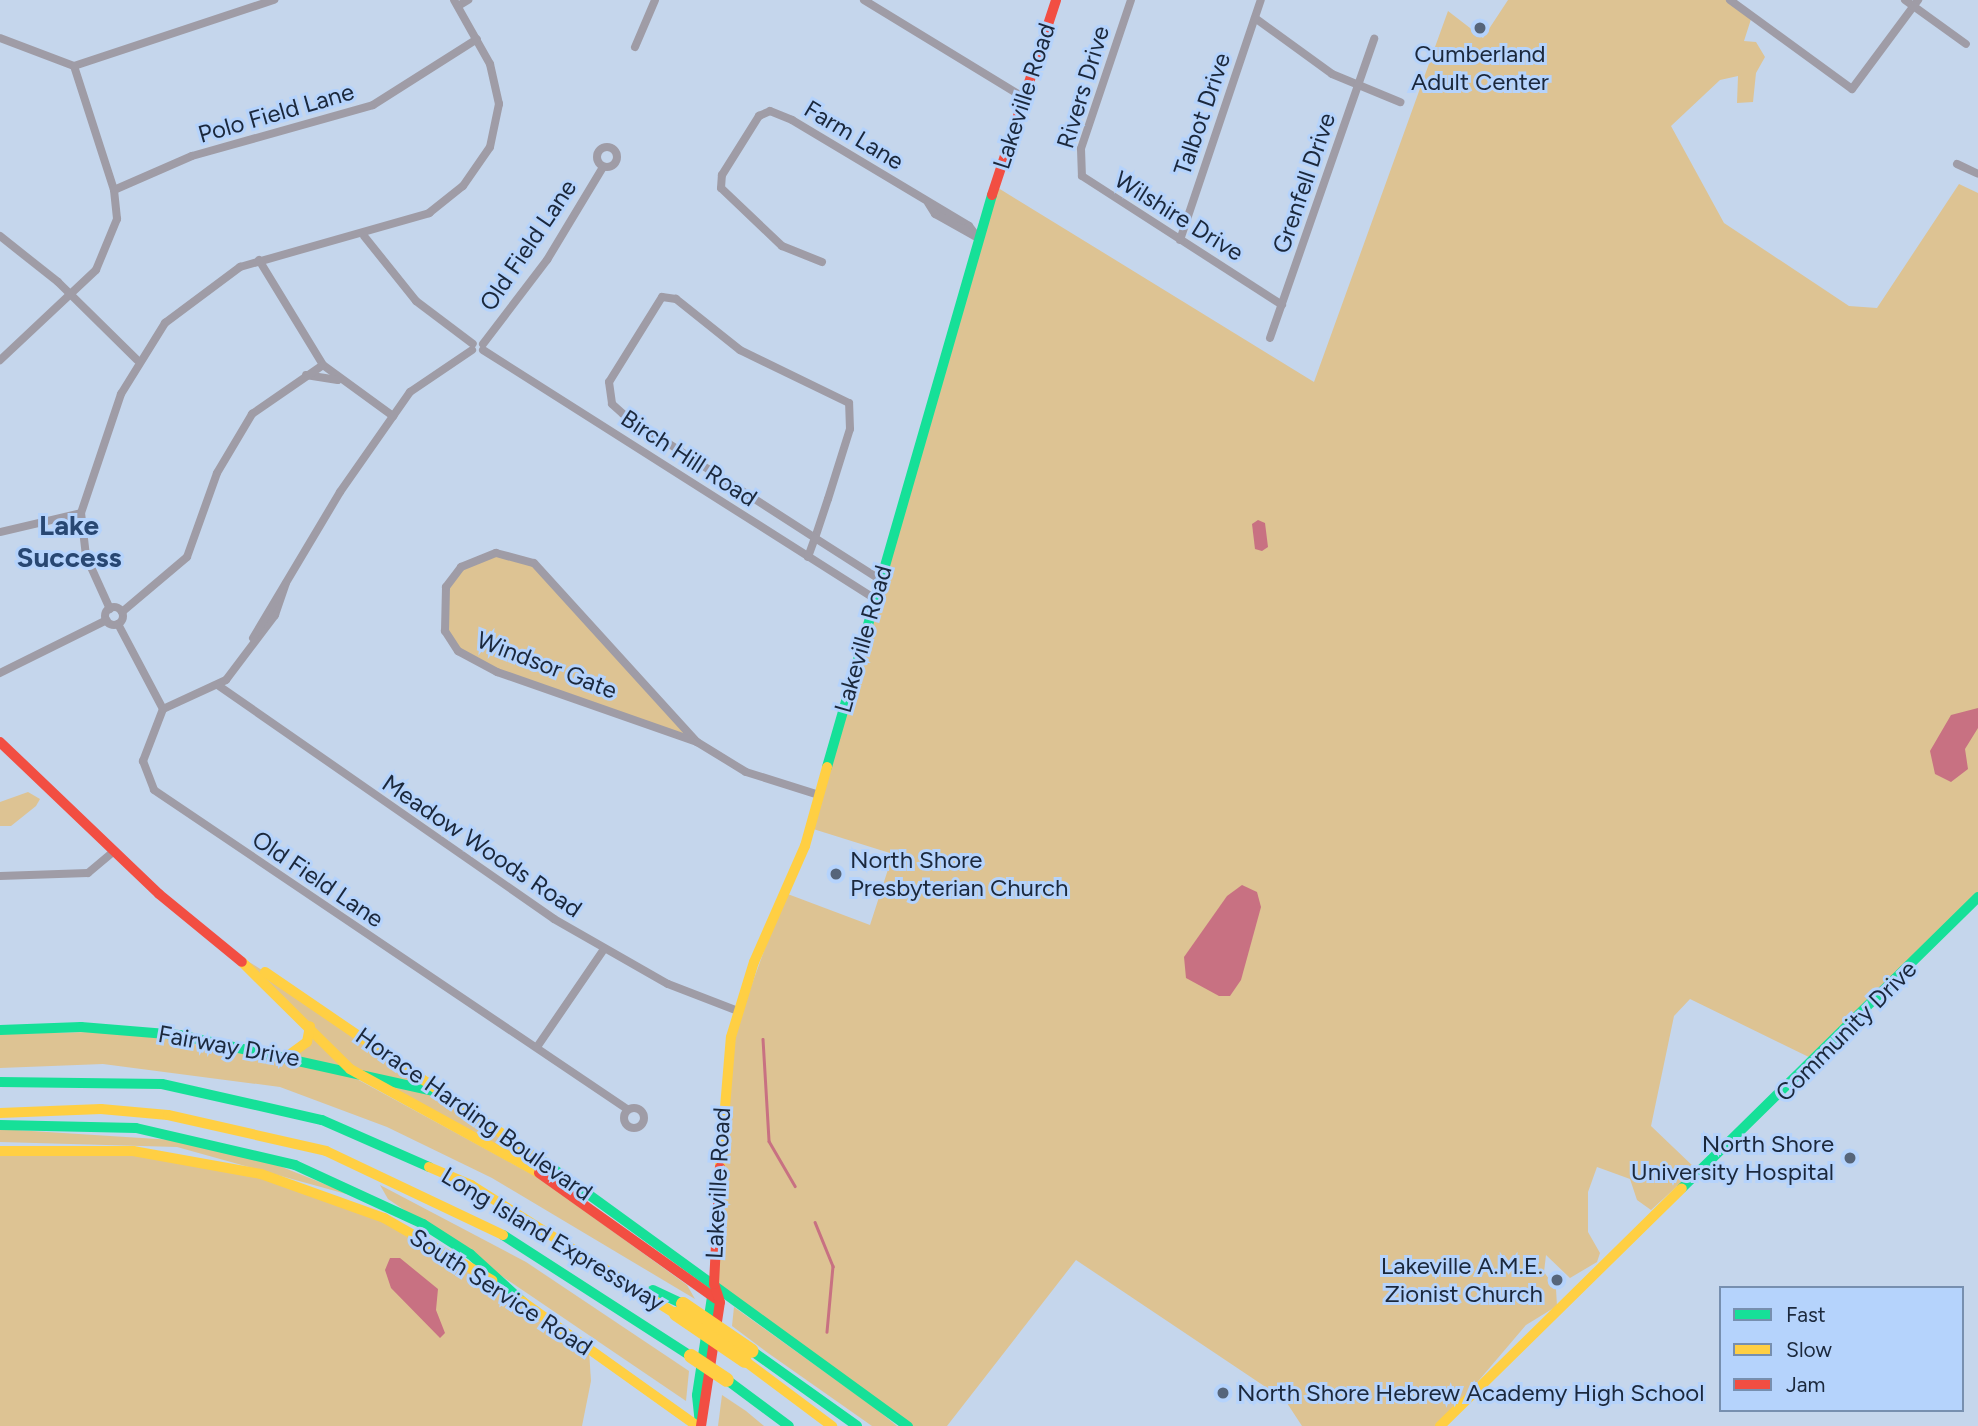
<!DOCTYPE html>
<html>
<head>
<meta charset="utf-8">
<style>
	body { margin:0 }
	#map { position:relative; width:1978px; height:1426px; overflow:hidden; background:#c5d6ec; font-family:Figtree,sans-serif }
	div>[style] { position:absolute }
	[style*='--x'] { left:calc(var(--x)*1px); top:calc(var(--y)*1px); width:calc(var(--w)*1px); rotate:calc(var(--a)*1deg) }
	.green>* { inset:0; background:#ddc393 }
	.water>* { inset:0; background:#c87182 }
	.stream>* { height:2.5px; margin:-1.25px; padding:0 1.25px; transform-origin:1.25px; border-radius:1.25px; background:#c87182 }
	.street>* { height:8px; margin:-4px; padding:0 4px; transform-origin:4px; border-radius:4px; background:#9f9ca6 }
	.street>.ring { margin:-4px; padding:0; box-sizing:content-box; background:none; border:8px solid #9f9ca6; border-radius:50% }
	.fast>* { height:10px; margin:-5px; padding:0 5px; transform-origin:5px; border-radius:5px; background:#16e098 }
	.slow>* { height:10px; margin:-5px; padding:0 5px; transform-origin:5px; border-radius:5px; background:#ffcf43 }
	.jam>* { height:10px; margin:-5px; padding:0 5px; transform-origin:5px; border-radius:5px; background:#f24e42 }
	.slow-bridge>* { height:14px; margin:-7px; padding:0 7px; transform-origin:7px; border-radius:7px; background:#ffcf43 }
	.dots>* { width:19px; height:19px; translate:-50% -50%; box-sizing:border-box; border:4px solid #b5d3fc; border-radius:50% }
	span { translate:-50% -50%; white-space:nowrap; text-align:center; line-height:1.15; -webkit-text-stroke:6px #b5d3fc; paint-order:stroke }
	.poi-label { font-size:24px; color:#1b283c }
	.left { translate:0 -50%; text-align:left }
	.right { translate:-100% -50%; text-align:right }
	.street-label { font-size:24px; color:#1b283c }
	.quarter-label { font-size:28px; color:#284772; font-weight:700 }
	.legend { position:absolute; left:1719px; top:1286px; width:245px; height:126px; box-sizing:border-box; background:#b5d3fc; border:2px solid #778faf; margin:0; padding:9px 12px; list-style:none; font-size:21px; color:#1b283c }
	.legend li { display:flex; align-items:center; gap:14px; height:35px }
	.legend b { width:35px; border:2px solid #778faf }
</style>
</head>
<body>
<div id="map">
	<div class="green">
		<i style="clip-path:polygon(1508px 0,1730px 0,1752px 16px,1744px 41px,1756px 42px,1765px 57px,1756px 73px,1753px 102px,1737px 103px,1738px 76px,1720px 80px,1671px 126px,1724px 223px,1849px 306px,1877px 308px,1959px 184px,1978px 193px,1978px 897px,1817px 1061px,1690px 999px,1674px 1016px,1651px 1126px,1696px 1169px,1651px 1210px,1637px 1200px,1630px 1179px,1597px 1167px,1588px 1192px,1588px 1232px,1600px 1253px,1597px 1262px,1570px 1278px,1546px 1255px,1544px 1272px,1556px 1289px,1557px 1306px,1526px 1325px,1440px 1426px,1302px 1426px,1285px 1400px,1076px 1260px,947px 1426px,908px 1426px,714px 1284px,727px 1053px,785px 893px,870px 925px,893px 854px,810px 828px,995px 186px,1314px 382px,1448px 11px,1483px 38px)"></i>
		<i style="clip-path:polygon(496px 553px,525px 557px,697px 742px,497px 672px,458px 651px,442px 615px,453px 575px)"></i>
		<i style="clip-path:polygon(28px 792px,40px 799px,36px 806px,11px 826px,0 826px,0 802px)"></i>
		<i style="clip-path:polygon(230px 950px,281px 982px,536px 1156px,529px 1166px,368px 1081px,289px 1055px,302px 1048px,310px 1026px)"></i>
		<i style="clip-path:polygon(92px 1032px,183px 1040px,353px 1077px,539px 1178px,687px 1285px,695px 1299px,492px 1178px,387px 1127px,280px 1087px,103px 1064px,0 1068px,0 1034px)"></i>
		<i style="clip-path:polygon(0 1129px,173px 1140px,272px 1163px,357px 1197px,177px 1147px,0 1142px)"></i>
		<i style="clip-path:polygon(103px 1151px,235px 1169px,384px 1220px,473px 1271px,589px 1351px,591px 1381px,582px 1426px,0 1426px,0 1153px)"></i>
		<i style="clip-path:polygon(380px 1185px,526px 1262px,689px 1371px,686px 1401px,388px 1199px)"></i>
		<i style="clip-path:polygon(734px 1307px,875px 1408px,897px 1426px,872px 1426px,768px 1353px,732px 1326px)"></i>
		<i style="clip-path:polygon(722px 1395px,746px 1411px,764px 1426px,718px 1426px)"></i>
	</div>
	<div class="water">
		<i style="clip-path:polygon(1258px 520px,1265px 523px,1268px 547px,1262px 551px,1255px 549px,1252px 524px)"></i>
		<i style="clip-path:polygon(1978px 708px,1978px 728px,1965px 749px,1968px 769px,1951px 782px,1935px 774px,1930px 751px,1951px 715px)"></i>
		<i style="clip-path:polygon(1242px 885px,1257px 892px,1261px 907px,1241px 980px,1230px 996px,1219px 996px,1186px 978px,1184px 957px,1227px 896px)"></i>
		<i style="clip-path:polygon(390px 1258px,400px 1258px,438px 1289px,436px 1310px,445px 1333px,440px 1338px,391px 1288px,385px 1270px)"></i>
	</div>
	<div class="stream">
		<i style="--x:763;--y:1039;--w:102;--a:86.6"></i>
		<i style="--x:769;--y:1141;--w:52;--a:60"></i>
		<i style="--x:815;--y:1222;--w:48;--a:67.8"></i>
		<i style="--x:833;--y:1266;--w:66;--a:95.2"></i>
	</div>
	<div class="street">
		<i style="--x:864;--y:0;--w:186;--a:31.4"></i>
		<i style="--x:1131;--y:0;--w:157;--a:108.6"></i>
		<i style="--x:1081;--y:149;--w:27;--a:88"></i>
		<i style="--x:1082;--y:176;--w:238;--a:32.8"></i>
		<i style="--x:1730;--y:0;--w:151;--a:36.1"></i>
		<i style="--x:1852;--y:89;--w:111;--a:-53.4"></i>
		<i style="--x:1905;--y:0;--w:75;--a:35.8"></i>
		<i style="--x:458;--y:6;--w:12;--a:-31"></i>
		<i style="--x:1255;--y:18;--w:95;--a:36"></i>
		<i style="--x:1332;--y:74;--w:74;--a:22.4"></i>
		<i style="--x:0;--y:38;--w:79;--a:20.7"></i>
		<i style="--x:74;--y:66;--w:130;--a:72.1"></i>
		<i style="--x:114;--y:190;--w:29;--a:84"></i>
		<i style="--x:117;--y:219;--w:55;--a:112.4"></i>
		<i style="--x:96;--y:270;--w:132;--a:136.8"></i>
		<i style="--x:635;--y:47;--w:51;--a:-66.9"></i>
		<i style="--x:74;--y:66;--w:211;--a:-18.3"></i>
		<i class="ring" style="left:597px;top:147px;width:12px;height:12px"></i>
		<i style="--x:1957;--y:164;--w:23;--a:25"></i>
		<i style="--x:114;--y:190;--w:85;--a:-23.6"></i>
		<i style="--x:192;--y:156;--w:188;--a:-15.7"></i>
		<i style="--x:373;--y:105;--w:123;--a:-32.4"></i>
		<i style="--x:0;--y:236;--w:74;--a:38.4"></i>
		<i style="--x:58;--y:282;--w:111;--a:44.6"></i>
		<i style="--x:364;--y:236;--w:83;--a:51.3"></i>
		<i style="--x:416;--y:301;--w:71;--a:37"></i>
		<i style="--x:1180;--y:240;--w:253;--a:-71.4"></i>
		<i style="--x:259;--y:260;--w:123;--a:58.6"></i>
		<i style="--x:323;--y:365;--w:87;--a:36.1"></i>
		<i style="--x:822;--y:262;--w:43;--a:-158.2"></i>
		<i style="--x:782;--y:246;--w:84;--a:-136.4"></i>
		<i style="--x:721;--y:188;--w:13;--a:-86"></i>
		<i style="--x:722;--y:175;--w:70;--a:-57.9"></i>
		<i style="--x:759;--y:116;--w:12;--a:-24"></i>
		<i style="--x:770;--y:111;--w:24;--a:22"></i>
		<i style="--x:792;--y:120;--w:206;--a:30.9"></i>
		<i style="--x:969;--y:226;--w:15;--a:53"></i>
		<i style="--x:978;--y:238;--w:49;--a:-150.8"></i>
		<i style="--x:935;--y:214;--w:13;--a:-122"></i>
		<i style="--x:1270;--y:338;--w:317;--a:-70.8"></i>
		<i style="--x:483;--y:344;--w:106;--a:-52.7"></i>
		<i style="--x:547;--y:260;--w:109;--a:-58.9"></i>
		<i style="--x:483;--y:350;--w:463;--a:32.4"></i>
		<i style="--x:306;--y:375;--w:32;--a:9"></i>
		<i style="--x:0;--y:532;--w:83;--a:-13.2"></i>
		<i style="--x:496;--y:553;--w:39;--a:15"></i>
		<i style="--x:534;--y:563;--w:242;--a:47.7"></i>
		<i style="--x:697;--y:742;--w:212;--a:-160.7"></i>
		<i style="--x:497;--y:672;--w:44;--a:-151.7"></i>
		<i style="--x:458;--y:651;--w:24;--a:-123"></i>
		<i style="--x:445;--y:631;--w:44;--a:-88.7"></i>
		<i style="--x:446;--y:587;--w:25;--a:-53"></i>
		<i style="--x:461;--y:567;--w:38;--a:-22"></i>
		<i style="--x:808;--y:557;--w:20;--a:-70"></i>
		<i style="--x:815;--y:538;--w:41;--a:-71.6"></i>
		<i style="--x:828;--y:499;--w:73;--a:-72.6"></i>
		<i style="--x:850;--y:429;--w:26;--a:-92"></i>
		<i style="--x:849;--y:403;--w:121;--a:-154.1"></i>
		<i style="--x:740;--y:350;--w:82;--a:-141.4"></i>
		<i style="--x:676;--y:299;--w:14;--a:-172"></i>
		<i style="--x:662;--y:297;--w:100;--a:121.9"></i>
		<i style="--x:609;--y:382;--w:22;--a:82"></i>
		<i style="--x:612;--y:404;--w:15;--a:42"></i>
		<i style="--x:623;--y:414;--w:118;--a:32.9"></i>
		<i style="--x:722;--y:478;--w:111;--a:32.8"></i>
		<i style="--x:815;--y:538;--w:76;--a:32.6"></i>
		<i style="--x:286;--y:583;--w:34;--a:109"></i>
		<i style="--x:275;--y:615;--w:81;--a:127"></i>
		<i style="--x:226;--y:680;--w:69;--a:155.3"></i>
		<i style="--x:163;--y:709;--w:56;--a:111"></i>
		<i style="--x:143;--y:761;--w:31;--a:69"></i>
		<i style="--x:154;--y:790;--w:571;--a:34"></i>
		<i class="ring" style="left:105px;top:607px;width:10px;height:10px"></i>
		<i style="--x:110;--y:609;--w:58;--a:-114.4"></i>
		<i style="--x:86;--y:556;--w:43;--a:-96.6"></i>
		<i style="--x:81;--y:513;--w:126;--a:-71.4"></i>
		<i style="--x:121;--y:394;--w:84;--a:-58.2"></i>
		<i style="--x:165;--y:323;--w:94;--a:-36.7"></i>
		<i style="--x:240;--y:267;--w:197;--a:-15.9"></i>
		<i style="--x:429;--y:213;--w:43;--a:-38.5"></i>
		<i style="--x:463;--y:186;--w:47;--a:-55.3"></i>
		<i style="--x:490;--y:147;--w:44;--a:-78.2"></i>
		<i style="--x:499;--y:104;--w:41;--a:-102.7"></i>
		<i style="--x:490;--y:64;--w:73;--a:-119.4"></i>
		<i style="--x:122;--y:612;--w:85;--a:-40.2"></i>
		<i style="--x:187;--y:557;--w:89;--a:-70.3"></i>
		<i style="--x:217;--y:473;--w:69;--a:-59.3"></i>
		<i style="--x:252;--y:414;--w:86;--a:-34.6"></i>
		<i style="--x:118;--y:624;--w:96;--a:62.1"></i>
		<i style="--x:253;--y:638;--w:170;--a:-59.2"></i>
		<i style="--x:340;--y:492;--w:122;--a:-55"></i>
		<i style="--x:410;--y:392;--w:75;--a:-34.1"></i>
		<i style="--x:0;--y:673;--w:119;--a:-26.4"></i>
		<i style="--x:219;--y:686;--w:408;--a:34.8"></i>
		<i style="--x:554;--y:919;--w:131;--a:29.7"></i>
		<i style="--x:668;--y:984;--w:75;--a:21.1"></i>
		<i style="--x:697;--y:742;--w:57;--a:31.5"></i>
		<i style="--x:746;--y:772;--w:77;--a:17.5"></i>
		<i style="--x:0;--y:876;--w:88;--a:-2"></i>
		<i style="--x:88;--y:873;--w:33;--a:-40"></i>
		<i style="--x:537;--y:1047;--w:119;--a:-55.6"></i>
		<i class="ring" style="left:624px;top:1108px;width:12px;height:12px"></i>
	</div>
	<div class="fast">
		<i style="--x:827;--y:767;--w:595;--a:-73.91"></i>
		<i style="--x:0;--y:1030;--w:81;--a:-2.1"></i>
		<i style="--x:81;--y:1027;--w:98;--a:4.7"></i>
		<i style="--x:179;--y:1035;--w:261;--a:12.4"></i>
		<i style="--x:0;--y:1082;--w:162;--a:0.7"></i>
		<i style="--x:162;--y:1084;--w:164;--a:12.7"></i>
		<i style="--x:322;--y:1120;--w:117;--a:23.7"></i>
		<i style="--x:0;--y:1125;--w:136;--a:1.3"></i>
		<i style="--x:136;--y:1128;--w:163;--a:13.1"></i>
		<i style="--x:295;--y:1165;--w:141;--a:24.7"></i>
		<i style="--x:423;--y:1224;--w:56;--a:32.6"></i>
		<i style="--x:470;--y:1254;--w:72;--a:42.2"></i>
		<i style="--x:544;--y:1162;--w:450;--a:36"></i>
		<i style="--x:1682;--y:1188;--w:415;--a:-44.5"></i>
		<i style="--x:503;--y:1235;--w:224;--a:32.8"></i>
		<i style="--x:653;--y:1290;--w:33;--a:25"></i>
		<i style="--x:752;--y:1351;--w:129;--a:35.5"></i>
		<i style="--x:727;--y:1380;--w:77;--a:36.6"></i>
		<i style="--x:700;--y:1424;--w:29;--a:-96"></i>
		<i style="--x:697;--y:1395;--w:112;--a:-81.3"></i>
	</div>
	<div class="slow">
		<i style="--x:242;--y:962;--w:152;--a:44.7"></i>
		<i style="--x:350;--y:1069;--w:216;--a:28.8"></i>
		<i style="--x:265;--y:972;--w:338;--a:34.3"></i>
		<i style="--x:289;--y:1055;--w:22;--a:-36"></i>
		<i style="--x:307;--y:1042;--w:16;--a:-79"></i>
		<i style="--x:0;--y:1113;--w:101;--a:-2.3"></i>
		<i style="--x:101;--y:1109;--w:67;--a:5.1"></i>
		<i style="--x:168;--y:1115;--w:162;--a:12.8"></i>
		<i style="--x:326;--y:1151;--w:196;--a:25.4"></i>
		<i style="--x:0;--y:1151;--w:133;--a:0"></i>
		<i style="--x:133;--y:1151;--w:130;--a:10.2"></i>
		<i style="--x:261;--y:1174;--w:131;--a:19.7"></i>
		<i style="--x:384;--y:1218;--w:125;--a:29.9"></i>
		<i style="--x:429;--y:1167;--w:46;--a:23.2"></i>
		<i style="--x:471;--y:1185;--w:242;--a:32.2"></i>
		<i style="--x:720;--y:1167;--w:130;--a:-85.2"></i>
		<i style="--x:731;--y:1037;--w:78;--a:-73"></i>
		<i style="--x:754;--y:962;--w:127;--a:-66.3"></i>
		<i style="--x:805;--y:846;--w:82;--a:-74.4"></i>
		<i style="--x:519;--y:1299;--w:219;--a:35.5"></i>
		<i style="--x:745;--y:1361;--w:109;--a:36.8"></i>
		<i style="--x:1440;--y:1426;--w:339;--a:-44.5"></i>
	</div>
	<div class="jam">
		<i style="--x:992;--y:195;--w:205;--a:-71.8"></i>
		<i style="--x:0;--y:742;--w:220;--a:43.7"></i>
		<i style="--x:159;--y:894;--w:107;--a:39.3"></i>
		<i style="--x:539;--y:1173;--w:217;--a:35.4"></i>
		<i style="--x:701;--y:1426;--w:125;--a:-81.3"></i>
		<i style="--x:720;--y:1302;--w:19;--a:-108"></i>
		<i style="--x:714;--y:1284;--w:117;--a:-87.1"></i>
	</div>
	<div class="slow-bridge">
		<i style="--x:683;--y:1304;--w:83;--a:34.3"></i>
		<i style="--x:676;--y:1314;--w:83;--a:34.3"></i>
		<i style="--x:691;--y:1356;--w:43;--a:33.7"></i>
	</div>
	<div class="dots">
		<i style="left:1480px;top:28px;background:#56657a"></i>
		<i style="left:836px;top:874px;background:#56657a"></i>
		<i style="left:1850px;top:1158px;background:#56657a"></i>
		<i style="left:1557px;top:1280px;background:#56657a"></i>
		<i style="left:1223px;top:1393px;background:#56657a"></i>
	</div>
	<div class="poi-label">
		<span style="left:1480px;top:68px">Cumberland<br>Adult Center</span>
		<span class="left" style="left:850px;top:874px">North Shore<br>Presbyterian Church</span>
		<span class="right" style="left:1834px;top:1158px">North Shore<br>University Hospital</span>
		<span class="right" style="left:1543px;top:1280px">Lakeville A.M.E.<br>Zionist Church</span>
		<span class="left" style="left:1237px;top:1393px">North Shore Hebrew Academy High School</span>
	</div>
	<div class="street-label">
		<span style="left:1083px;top:87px;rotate:-73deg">Rivers Drive</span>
		<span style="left:1024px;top:96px;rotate:-72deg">Lakeville Road</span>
		<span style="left:276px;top:113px;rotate:-16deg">Polo Field Lane</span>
		<span style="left:1202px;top:114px;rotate:-71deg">Talbot Drive</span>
		<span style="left:854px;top:135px;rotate:31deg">Farm Lane</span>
		<span style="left:1304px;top:183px;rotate:-71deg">Grenfell Drive</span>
		<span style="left:1179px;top:216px;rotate:32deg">Wilshire Drive</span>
		<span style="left:528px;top:245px;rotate:-56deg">Old Field Lane</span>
		<span style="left:689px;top:458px;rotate:33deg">Birch Hill Road</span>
		<span style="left:863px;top:639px;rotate:-74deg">Lakeville Road</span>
		<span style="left:547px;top:665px;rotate:21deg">Windsor Gate</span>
		<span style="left:482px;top:846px;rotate:34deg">Meadow Woods Road</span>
		<span style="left:318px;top:879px;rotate:34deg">Old Field Lane</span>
		<span style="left:1846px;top:1031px;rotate:-45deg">Community Drive</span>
		<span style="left:229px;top:1046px;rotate:10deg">Fairway Drive</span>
		<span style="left:474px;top:1114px;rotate:35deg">Horace Harding Boulevard</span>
		<span style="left:718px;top:1183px;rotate:-87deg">Lakeville Road</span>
		<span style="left:553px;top:1239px;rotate:31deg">Long Island Expressway</span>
		<span style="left:501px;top:1292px;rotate:33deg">South Service Road</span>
	</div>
	<div class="quarter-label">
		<span style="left:69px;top:541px">Lake<br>Success</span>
	</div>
	<ul class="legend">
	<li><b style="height:9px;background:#16e098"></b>Fast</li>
	<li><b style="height:9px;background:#ffcf43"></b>Slow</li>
	<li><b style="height:9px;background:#f24e42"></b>Jam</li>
	</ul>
</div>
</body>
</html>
